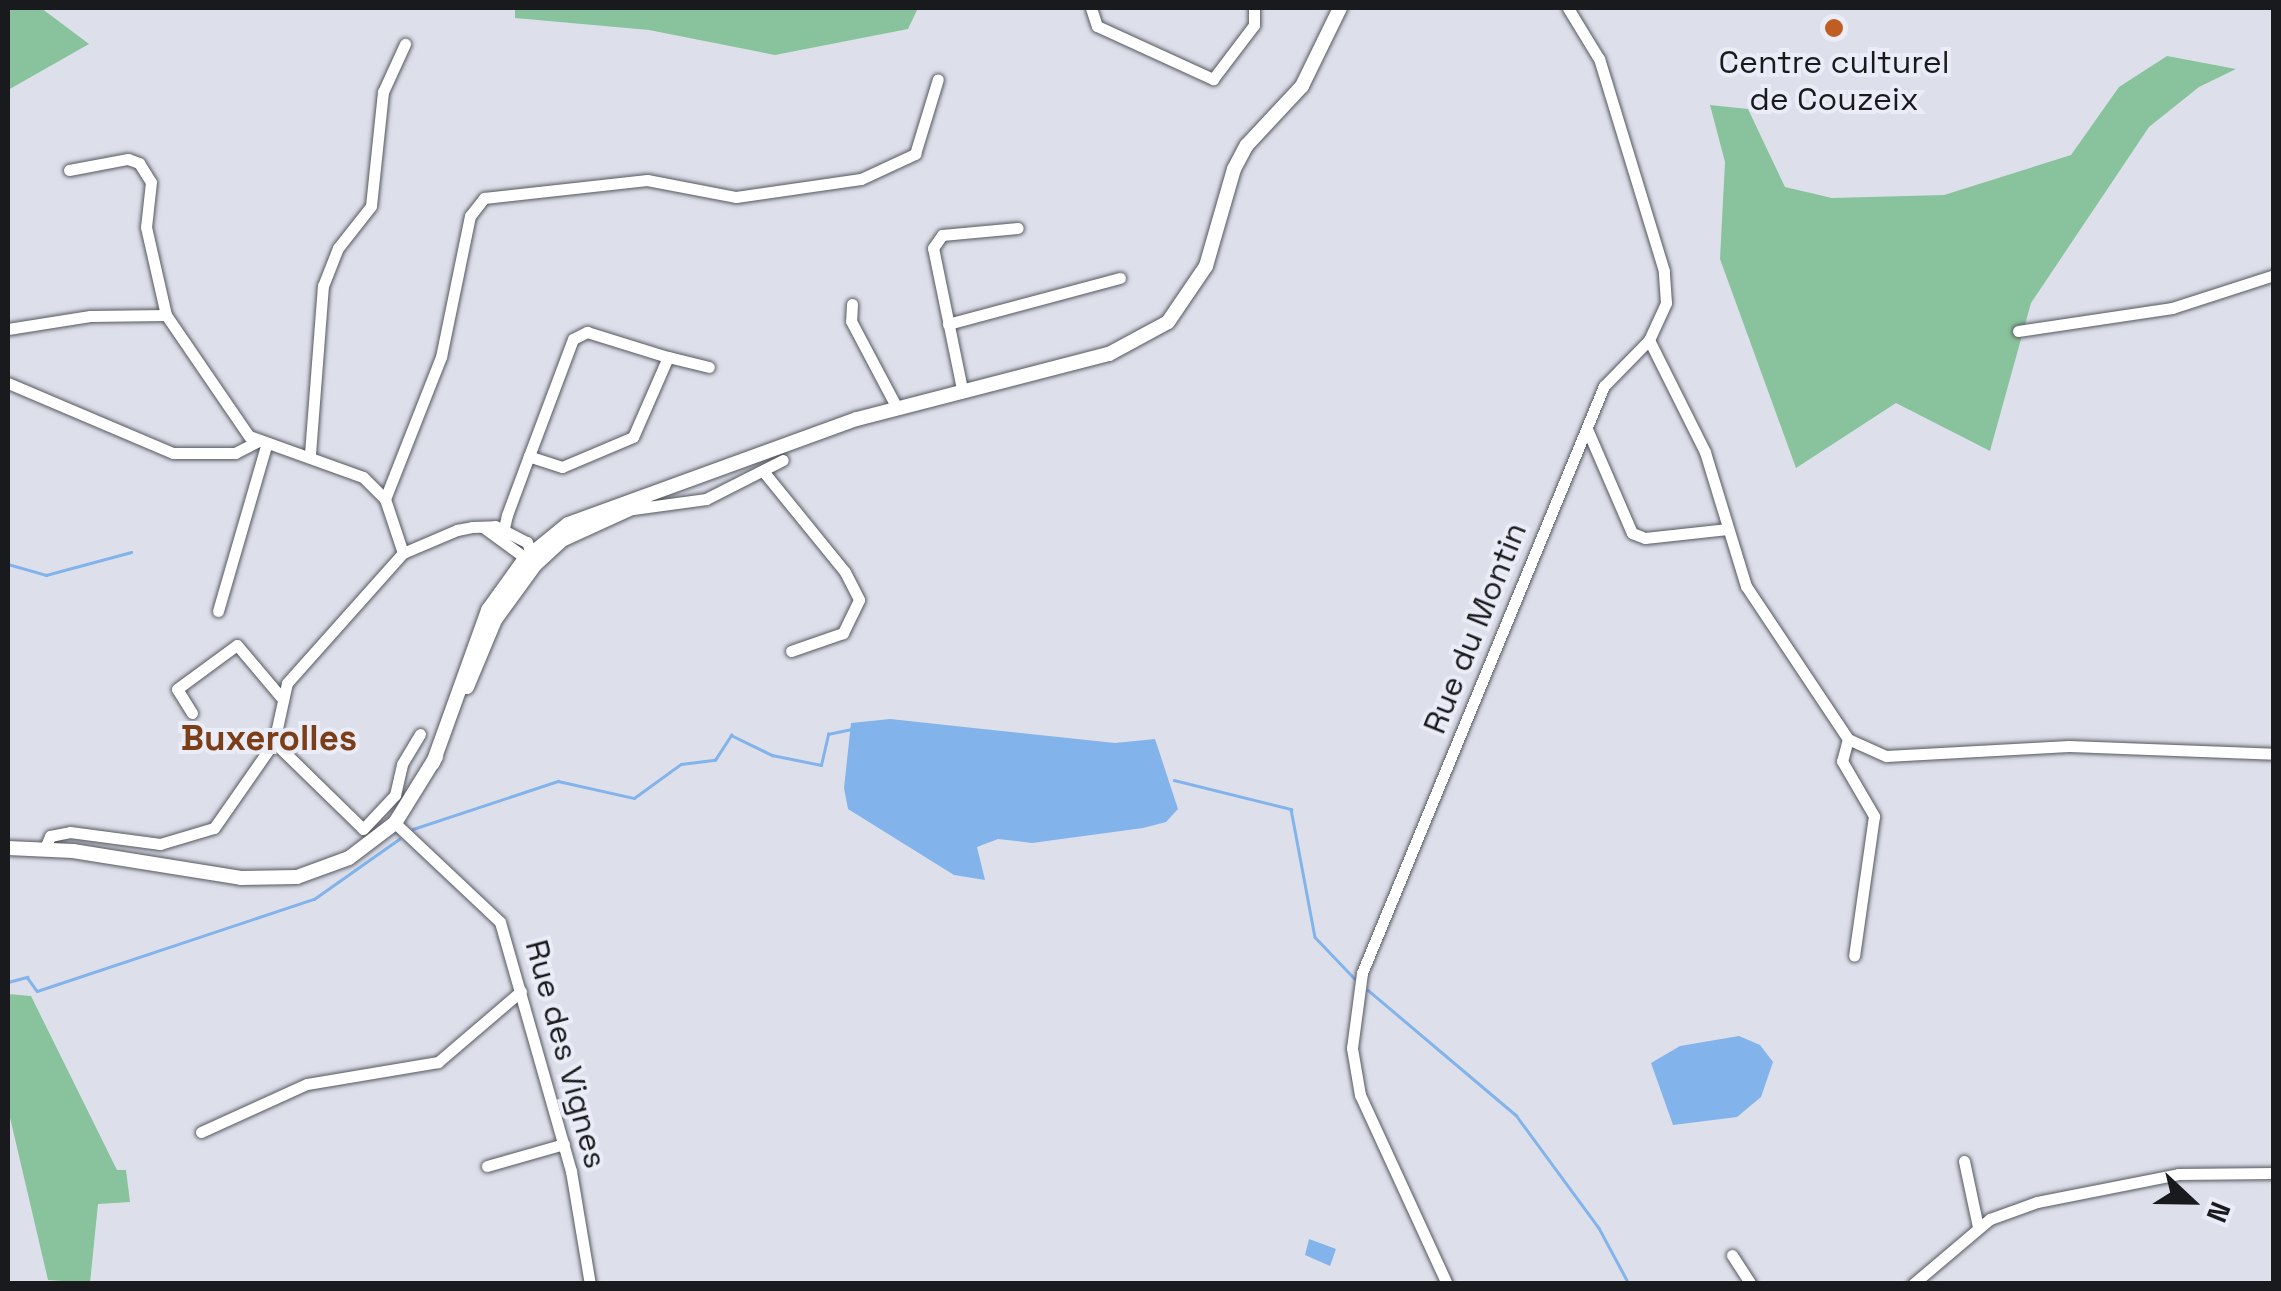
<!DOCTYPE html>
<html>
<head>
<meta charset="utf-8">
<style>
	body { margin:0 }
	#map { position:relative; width:2281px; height:1291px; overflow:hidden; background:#dde0ea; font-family:"Space Grotesk",sans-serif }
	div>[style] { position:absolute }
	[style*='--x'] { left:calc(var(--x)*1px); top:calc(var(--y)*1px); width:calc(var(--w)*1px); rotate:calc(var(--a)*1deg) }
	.green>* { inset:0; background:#89c39d }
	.water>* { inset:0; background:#82b3eb }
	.stream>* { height:2.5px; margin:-1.25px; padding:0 1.25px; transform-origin:1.25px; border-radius:1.25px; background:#82b3eb }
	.roads { filter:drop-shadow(0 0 2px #55575f) drop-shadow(0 0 2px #55575f) }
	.minor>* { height:11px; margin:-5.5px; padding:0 5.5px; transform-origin:5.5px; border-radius:5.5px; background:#fff }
	.tertiary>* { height:14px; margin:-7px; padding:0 7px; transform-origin:7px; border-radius:7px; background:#fff }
	.dots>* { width:28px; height:28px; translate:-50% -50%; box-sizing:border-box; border:5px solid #eaedf7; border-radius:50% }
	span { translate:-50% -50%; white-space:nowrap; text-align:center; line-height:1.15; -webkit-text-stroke:8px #eaedf7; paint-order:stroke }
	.poi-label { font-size:32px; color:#191a1d }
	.street-label { font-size:32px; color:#191a1d }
	.neighbourhood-label { font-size:35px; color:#7c3d19; font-weight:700 }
	.frame { position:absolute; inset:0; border:10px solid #191a1d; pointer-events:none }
	.north { position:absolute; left:2141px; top:1151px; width:100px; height:100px; -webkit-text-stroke:8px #eaedf7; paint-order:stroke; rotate:112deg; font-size:28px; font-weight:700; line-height:40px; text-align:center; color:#191a1d }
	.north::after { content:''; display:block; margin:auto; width:35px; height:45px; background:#191a1d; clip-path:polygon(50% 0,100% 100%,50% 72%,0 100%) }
</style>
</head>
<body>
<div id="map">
	<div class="green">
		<i style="clip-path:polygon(8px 8px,41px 8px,89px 44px,8px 90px)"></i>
		<i style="clip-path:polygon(515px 8px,918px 8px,908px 29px,775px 55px,649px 30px,515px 18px)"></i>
		<i style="clip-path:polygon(2167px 56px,2236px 69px,2199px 87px,2149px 127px,2031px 303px,1990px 451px,1896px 403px,1796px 468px,1720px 259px,1725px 162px,1710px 105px,1748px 109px,1785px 187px,1832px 198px,1944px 195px,2071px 155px,2119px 87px)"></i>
		<i style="clip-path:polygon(8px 994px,31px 996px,117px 1170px,126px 1170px,130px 1202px,98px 1204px,90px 1283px,48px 1280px,8px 1109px)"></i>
	</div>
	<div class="water">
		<i style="clip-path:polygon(890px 719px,1115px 743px,1155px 739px,1178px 809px,1166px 822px,1143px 828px,1032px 843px,998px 839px,977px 847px,985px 880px,954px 875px,848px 809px,844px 788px,851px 723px)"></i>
		<i style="clip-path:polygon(1739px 1036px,1760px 1045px,1773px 1062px,1761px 1097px,1737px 1117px,1673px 1125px,1651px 1063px,1680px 1046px)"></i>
		<i style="clip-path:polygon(1309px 1239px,1336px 1249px,1330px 1266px,1305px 1255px)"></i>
	</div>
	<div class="stream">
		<i style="--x:8;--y:564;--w:40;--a:16"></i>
		<i style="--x:46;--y:575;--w:88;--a:-15.1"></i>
		<i style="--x:1174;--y:780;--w:121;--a:13.9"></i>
		<i style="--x:1291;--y:809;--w:130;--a:79.4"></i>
		<i style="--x:1315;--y:937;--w:57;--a:46.4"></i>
		<i style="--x:413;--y:829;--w:153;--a:-18.3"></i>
		<i style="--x:558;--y:781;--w:78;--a:12.6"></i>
		<i style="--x:634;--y:798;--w:58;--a:-35.9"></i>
		<i style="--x:681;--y:764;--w:34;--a:-7"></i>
		<i style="--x:715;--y:760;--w:30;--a:-57"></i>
		<i style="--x:731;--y:735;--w:46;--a:26"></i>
		<i style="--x:772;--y:755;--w:50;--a:11.5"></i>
		<i style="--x:821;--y:765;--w:32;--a:-77"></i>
		<i style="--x:828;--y:734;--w:25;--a:-12"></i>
		<i style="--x:8;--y:982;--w:20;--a:-15"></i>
		<i style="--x:27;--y:977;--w:17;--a:54"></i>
		<i style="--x:37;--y:991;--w:292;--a:-18.4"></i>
		<i style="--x:314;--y:899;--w:104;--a:-35.2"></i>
		<i style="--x:1368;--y:990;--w:194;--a:40.2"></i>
		<i style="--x:1516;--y:1115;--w:140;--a:53.7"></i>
		<i style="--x:1599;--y:1228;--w:64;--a:61.8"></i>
	</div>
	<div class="roads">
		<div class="minor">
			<i style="--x:1091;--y:8;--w:19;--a:72"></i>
			<i style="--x:1097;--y:26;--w:128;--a:24.6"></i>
			<i style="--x:1213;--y:79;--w:68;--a:-52.8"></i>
			<i style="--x:1254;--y:25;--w:17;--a:-90"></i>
			<i style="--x:69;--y:170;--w:60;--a:-10.6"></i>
			<i style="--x:128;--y:159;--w:12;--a:20"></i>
			<i style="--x:139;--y:163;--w:22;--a:58"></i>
			<i style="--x:151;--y:182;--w:45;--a:96.3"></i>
			<i style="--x:146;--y:227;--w:90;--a:77.2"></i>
			<i style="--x:166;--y:315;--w:147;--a:55.6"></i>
			<i style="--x:249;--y:436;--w:121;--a:19.8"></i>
			<i style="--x:363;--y:477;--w:31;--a:45"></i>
			<i style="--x:385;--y:499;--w:57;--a:71.6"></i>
			<i style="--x:852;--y:304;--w:17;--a:93"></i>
			<i style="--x:851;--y:321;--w:96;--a:62.1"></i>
			<i style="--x:948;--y:324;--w:178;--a:-15"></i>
			<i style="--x:8;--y:329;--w:83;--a:-9"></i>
			<i style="--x:90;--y:316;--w:76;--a:-0.8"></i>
			<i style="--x:2018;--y:331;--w:156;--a:-8.5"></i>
			<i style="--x:2172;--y:308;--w:107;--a:-17.9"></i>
			<i style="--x:1649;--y:340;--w:125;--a:63.4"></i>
			<i style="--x:1705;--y:452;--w:140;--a:73"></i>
			<i style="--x:1746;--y:586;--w:184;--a:56.3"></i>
			<i style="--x:1848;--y:739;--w:42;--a:24.1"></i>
			<i style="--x:1886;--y:756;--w:183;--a:-3.1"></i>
			<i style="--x:2069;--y:746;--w:205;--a:2.2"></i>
			<i style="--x:668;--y:357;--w:42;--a:13.7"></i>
			<i style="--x:8;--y:383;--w:179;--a:23"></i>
			<i style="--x:173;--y:453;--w:62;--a:0"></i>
			<i style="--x:235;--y:453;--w:25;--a:-27"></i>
			<i style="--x:962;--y:389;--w:144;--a:-101.6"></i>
			<i style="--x:933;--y:248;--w:16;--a:-55"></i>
			<i style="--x:942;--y:235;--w:76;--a:-5.3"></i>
			<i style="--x:1587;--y:429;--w:113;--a:66.6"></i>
			<i style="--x:1632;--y:533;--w:14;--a:21"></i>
			<i style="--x:1645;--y:538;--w:83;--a:-6.2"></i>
			<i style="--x:310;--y:454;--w:169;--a:-85.6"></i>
			<i style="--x:323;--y:286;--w:41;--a:-68.5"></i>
			<i style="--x:338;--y:248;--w:53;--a:-51.8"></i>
			<i style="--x:371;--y:206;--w:115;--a:-84"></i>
			<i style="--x:383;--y:92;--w:53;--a:-65.4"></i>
			<i style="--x:763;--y:471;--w:130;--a:50.9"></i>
			<i style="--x:845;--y:572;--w:31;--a:63"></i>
			<i style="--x:859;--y:600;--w:37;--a:116"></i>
			<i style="--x:843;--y:633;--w:55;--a:160.9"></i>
			<i style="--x:385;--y:499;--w:153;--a:-68.5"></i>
			<i style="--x:441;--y:357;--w:144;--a:-78.4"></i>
			<i style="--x:470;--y:216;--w:23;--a:-52"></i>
			<i style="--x:484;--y:198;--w:164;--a:-6.3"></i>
			<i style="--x:647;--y:180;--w:91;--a:10.8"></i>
			<i style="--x:736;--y:197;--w:126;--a:-8.2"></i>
			<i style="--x:861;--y:179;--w:60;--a:-24.8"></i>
			<i style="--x:915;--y:154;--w:78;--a:-73"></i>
			<i style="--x:633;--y:509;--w:74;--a:-7.8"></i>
			<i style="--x:706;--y:499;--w:86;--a:-26.9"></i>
			<i style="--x:504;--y:528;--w:13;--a:-77"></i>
			<i style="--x:507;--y:515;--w:63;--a:-69.6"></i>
			<i style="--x:529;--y:456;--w:125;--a:-69.4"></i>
			<i style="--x:573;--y:339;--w:16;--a:-27"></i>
			<i style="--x:587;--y:332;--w:85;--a:17.2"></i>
			<i style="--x:668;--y:357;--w:87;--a:113.6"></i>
			<i style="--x:633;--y:437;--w:77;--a:157.1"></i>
			<i style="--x:562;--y:467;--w:35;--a:-162"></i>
			<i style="--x:218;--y:611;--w:172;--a:-73.8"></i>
			<i style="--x:192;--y:713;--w:28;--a:-122"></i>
			<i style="--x:177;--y:689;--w:74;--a:-36.3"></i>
			<i style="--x:237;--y:645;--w:68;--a:49.8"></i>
			<i style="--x:1848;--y:739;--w:23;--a:105"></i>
			<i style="--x:1842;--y:761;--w:64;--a:59.8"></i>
			<i style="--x:1874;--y:816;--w:141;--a:98.1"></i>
			<i style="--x:274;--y:742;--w:124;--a:44.3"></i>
			<i style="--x:363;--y:829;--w:47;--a:-46.7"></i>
			<i style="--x:395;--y:795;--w:32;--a:-77"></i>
			<i style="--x:402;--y:764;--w:35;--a:-59"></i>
			<i style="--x:395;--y:823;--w:144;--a:43.3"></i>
			<i style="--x:500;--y:922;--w:259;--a:74.1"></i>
			<i style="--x:571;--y:1171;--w:115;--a:80.5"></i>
			<i style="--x:45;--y:848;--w:13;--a:-67"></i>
			<i style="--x:50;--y:836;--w:20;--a:-11"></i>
			<i style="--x:70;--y:832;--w:91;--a:7.6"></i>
			<i style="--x:160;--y:844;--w:56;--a:-16.5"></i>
			<i style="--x:214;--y:828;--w:105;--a:-55.1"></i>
			<i style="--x:274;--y:742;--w:60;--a:-77.6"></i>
			<i style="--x:287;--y:683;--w:174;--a:-48.3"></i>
			<i style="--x:403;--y:553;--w:59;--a:-23.1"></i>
			<i style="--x:457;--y:530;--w:15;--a:-11"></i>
			<i style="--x:472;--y:527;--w:23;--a:-2"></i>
			<i style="--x:495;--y:526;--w:36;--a:27"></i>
			<i style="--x:527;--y:542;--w:24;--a:71"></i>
			<i style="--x:535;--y:565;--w:64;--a:-143.8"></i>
			<i style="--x:201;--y:1132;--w:116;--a:-24.4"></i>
			<i style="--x:307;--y:1084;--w:133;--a:-9.5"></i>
			<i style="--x:438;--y:1062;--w:109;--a:-40.5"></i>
			<i style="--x:1964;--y:1161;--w:67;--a:78"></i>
			<i style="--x:487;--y:1166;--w:80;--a:-15.9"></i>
			<i style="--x:1732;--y:1255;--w:35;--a:57"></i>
			<i style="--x:1447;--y:1284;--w:208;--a:-114.7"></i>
			<i style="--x:1360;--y:1095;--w:48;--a:-99.7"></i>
			<i style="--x:1352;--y:1048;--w:76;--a:-82.4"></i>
			<i style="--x:1362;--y:973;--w:635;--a:-67.6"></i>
			<i style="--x:1604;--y:386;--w:64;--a:-45.6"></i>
			<i style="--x:1649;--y:340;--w:41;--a:-65.3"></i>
			<i style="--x:1666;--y:303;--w:32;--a:-94"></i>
			<i style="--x:1664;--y:271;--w:222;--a:-107"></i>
			<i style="--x:1599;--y:59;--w:60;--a:-121.3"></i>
			<i style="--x:1913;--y:1284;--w:101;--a:-40.2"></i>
			<i style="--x:1990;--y:1219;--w:50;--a:-19.9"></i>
			<i style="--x:2037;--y:1202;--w:144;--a:-11.2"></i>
			<i style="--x:2178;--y:1174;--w:96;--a:-0.6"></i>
		</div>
		<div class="tertiary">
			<i style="--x:467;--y:687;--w:73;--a:-67.3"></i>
			<i style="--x:495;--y:620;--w:68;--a:-54"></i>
			<i style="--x:535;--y:565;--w:37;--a:-43"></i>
			<i style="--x:562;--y:540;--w:91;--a:-24.6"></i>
			<i style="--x:433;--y:763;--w:163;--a:-70.2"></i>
			<i style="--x:488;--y:610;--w:62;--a:-54.2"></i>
			<i style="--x:524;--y:560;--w:57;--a:-39.3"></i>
			<i style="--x:568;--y:524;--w:307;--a:-20"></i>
			<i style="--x:857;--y:419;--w:260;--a:-14.5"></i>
			<i style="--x:1109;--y:354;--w:67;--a:-28.5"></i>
			<i style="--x:1168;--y:322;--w:68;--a:-55.8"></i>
			<i style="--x:1206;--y:266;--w:101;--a:-73.9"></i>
			<i style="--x:1234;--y:169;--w:27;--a:-62"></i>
			<i style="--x:1247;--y:145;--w:81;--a:-47"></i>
			<i style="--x:1302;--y:86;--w:87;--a:-64"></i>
			<i style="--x:8;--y:848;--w:65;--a:2.6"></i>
			<i style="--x:73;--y:851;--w:170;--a:9.1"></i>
			<i style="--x:241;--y:878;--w:56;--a:-1"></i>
			<i style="--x:297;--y:877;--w:55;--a:-20.1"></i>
			<i style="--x:349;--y:858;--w:58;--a:-37.3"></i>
			<i style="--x:395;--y:823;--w:78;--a:-58.2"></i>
		</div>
	</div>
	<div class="dots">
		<i style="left:1834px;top:28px;background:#bf5d22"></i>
	</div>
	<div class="poi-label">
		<span style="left:1834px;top:81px">Centre culturel<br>de Couzeix</span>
	</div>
	<div class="street-label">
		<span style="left:1475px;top:628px;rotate:-68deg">Rue du Montin</span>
		<span style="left:566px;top:1054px;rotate:75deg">Rue des Vignes</span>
	</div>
	<div class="neighbourhood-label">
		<span style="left:269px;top:738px">Buxerolles</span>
	</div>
	<div class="frame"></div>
	<div class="north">N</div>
</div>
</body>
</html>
